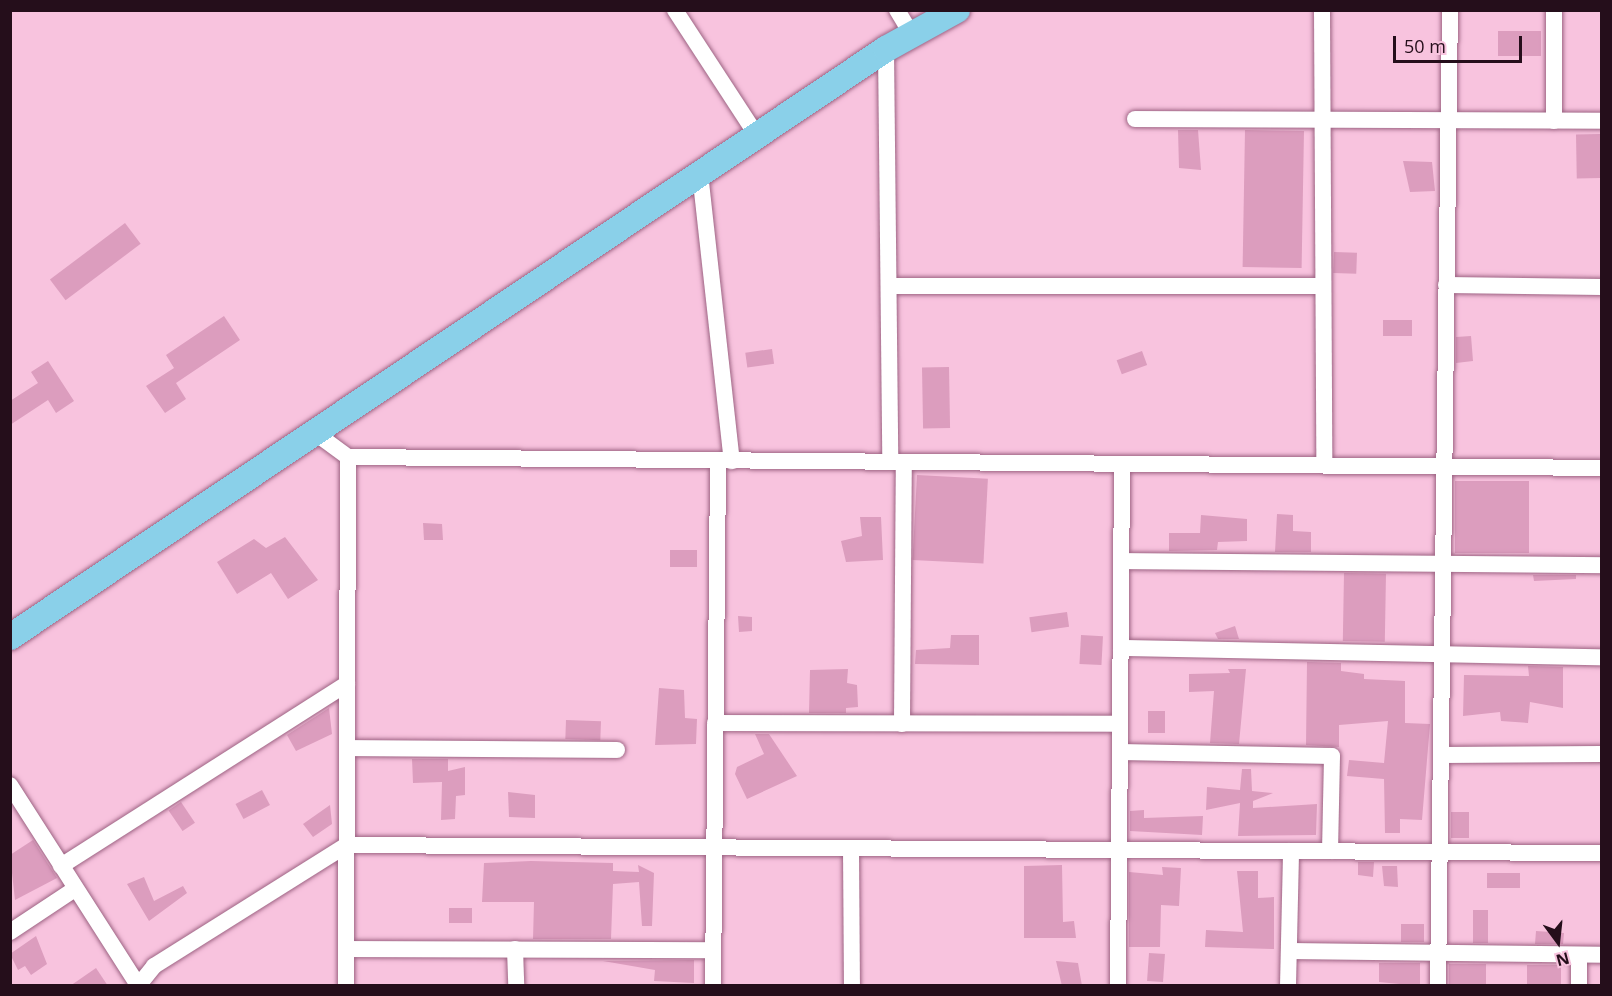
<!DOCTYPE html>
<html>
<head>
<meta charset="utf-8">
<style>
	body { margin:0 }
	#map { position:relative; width:1612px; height:996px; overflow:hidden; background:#f8c3de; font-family:"Open Sans",sans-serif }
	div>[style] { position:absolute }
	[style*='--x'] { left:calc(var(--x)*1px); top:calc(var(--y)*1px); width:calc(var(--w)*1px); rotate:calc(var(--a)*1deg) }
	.building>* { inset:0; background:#dc9dbe; transform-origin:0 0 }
	.roads { filter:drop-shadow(0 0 2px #9d6383) drop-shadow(0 0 2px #9d6383) }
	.minor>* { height:16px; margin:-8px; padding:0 8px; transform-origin:8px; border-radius:8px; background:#fff }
	.primary>* { height:26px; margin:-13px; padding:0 13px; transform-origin:13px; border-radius:13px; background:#8ad0e9 }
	span { translate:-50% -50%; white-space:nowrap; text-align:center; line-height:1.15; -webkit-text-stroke:5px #f8c3de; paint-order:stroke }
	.frame { position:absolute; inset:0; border:12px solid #250e1b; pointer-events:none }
	.north { position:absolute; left:1528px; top:912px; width:60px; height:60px; -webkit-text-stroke:4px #f8c3de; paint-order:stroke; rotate:165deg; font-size:16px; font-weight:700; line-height:24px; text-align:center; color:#250e1b }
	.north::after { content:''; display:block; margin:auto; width:21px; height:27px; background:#250e1b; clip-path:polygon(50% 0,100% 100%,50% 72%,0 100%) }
	.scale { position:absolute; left:1393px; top:36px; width:129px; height:27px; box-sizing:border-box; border:3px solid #250e1b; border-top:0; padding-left:8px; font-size:18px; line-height:21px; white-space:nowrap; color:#250e1b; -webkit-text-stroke:4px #f8c3de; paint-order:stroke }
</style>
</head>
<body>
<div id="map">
	<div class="building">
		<i style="left:1498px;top:31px;width:43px;height:25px"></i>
		<i style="clip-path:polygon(1178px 130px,1198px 130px,1201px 170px,1179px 168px)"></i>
		<i style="left:1245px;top:130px;width:59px;height:137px;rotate:1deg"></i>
		<i style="left:1600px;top:134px;width:44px;height:24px;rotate:89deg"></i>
		<i style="clip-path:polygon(1403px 161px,1432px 162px,1435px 191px,1410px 192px)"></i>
		<i style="left:125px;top:223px;width:26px;height:94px;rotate:53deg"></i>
		<i style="left:1334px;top:252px;width:23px;height:21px;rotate:2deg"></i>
		<i style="clip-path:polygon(224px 316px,240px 340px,176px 383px,186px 399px,165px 413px,146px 386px,174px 368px,166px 355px)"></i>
		<i style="left:1383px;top:320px;width:29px;height:16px"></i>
		<i style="clip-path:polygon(1471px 336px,1473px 361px,1456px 363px,1456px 337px)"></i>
		<i style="left:772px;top:349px;width:15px;height:27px;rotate:82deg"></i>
		<i style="left:1142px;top:351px;width:15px;height:27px;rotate:70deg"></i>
		<i style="clip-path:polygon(48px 361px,74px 401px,56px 413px,48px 400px,10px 425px,10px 401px,38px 383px,31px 372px)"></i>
		<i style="left:949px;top:367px;width:61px;height:27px;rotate:89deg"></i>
		<i style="left:917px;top:475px;width:71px;height:85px;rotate:3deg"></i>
		<i style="left:1455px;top:481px;width:74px;height:72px"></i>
		<i style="clip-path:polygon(1277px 514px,1293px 515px,1293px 531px,1311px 532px,1311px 552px,1275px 552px)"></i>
		<i style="clip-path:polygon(1201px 515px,1247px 519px,1247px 541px,1218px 542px,1217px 550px,1169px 551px,1169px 533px,1200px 533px)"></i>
		<i style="clip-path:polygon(860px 517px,881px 517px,883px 560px,846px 562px,841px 541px,862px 536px)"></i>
		<i style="clip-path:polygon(423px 523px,442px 524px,443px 540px,424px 540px)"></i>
		<i style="clip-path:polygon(285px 537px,318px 580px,288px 599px,271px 573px,237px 594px,217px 562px,254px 539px,266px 548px)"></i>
		<i style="left:670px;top:550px;width:27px;height:17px"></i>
		<i style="left:1344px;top:573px;width:42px;height:68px;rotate:1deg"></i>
		<i style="clip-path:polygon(1533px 575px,1576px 575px,1576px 579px,1534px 581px)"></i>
		<i style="left:1067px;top:612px;width:15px;height:38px;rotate:82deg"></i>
		<i style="clip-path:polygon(738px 616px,752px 617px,752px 631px,739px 632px)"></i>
		<i style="clip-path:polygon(1235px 626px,1239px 639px,1218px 639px,1215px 633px)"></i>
		<i style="clip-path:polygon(951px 635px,979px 635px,979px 665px,915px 664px,916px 650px,950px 648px)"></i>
		<i style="left:1081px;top:635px;width:22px;height:29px;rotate:3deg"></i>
		<i style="clip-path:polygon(1307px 662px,1341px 663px,1341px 671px,1364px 674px,1364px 679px,1405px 681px,1405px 723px,1430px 724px,1422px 820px,1400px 819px,1400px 833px,1385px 833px,1384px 779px,1347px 776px,1349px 760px,1384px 763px,1388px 721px,1339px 725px,1339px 747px,1306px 745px)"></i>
		<i style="clip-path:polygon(1528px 666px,1563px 667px,1563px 708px,1530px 702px,1528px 723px,1501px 721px,1500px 712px,1463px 716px,1464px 675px,1529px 676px)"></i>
		<i style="clip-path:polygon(848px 669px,847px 683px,857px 685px,858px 707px,846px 708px,846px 713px,809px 713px,810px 670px)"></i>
		<i style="clip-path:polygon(1228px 669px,1246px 669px,1239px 744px,1210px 743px,1214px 691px,1189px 692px,1189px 674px,1230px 673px)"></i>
		<i style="clip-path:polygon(659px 688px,684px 690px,685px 718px,697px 719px,696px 744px,655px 745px)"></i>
		<i style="clip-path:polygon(329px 708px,332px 734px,296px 751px,287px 735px)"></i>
		<i style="left:1148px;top:711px;width:17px;height:22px"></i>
		<i style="left:566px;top:720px;width:35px;height:19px;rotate:2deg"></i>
		<i style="clip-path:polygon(755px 734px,769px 734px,797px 776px,747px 799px,735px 774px,737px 767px,764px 754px)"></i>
		<i style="clip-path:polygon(412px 759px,448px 759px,448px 771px,465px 767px,465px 795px,456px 796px,455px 819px,441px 820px,442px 782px,413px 783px)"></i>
		<i style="clip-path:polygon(1242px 769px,1251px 769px,1252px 791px,1273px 793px,1253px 801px,1253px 808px,1317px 804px,1316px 835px,1238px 836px,1240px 803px,1206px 810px,1207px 787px,1240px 790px)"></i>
		<i style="left:262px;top:790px;width:17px;height:30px;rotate:62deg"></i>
		<i style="clip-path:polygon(508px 792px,535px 795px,535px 818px,509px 817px)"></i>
		<i style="left:181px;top:802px;width:25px;height:15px;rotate:56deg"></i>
		<i style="clip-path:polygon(330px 805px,332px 824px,313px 837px,303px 824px)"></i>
		<i style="clip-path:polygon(1144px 810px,1144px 818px,1203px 816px,1202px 835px,1130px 831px,1130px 811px)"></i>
		<i style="left:1451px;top:812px;width:18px;height:26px"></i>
		<i style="clip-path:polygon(33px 840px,57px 878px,15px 900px,10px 855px)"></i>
		<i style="clip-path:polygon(531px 861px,613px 863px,613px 871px,639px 872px,638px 865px,654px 873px,652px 926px,642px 926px,639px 882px,613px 884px,611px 939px,533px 939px,534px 902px,482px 902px,484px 863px)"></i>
		<i style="clip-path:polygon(1358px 862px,1374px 862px,1373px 877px,1358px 875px)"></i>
		<i style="clip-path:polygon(1062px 865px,1063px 922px,1074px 921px,1076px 938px,1024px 938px,1024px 866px)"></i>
		<i style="clip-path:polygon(1382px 866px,1397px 866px,1398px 887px,1384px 886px)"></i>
		<i style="clip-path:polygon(1162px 867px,1181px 868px,1179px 906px,1161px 905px,1160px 947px,1129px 947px,1129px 872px,1163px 875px)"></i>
		<i style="clip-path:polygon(1237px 871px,1258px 871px,1258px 898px,1274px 897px,1274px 949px,1205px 947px,1206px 930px,1243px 932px)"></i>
		<i style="left:1520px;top:873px;width:15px;height:33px;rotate:90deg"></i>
		<i style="clip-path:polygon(144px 877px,154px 901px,183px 886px,187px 893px,149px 921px,127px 884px)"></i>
		<i style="left:449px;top:908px;width:23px;height:15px"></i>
		<i style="left:1473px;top:910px;width:15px;height:33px"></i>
		<i style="left:1401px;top:924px;width:23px;height:18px"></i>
		<i style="clip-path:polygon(1536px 931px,1564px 933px,1563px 944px,1535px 944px)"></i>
		<i style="clip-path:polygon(36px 936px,47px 964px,31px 975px,25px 966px,18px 970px,10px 954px)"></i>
		<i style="left:1149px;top:953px;width:16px;height:28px;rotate:4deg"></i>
		<i style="clip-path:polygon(694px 960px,694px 983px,654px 981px,655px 970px,603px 961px)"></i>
		<i style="clip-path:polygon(1056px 961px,1078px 963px,1082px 986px,1062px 986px)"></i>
		<i style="clip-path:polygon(1379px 963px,1420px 963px,1420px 986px,1379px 982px)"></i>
		<i style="left:1449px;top:964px;width:37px;height:22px"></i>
		<i style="left:1527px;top:965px;width:34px;height:21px"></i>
		<i style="clip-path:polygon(96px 968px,108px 986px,70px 986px)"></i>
	</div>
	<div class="roads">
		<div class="minor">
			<i style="--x:675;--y:10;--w:150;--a:56.9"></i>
			<i style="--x:897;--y:10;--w:29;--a:59"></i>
			<i style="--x:1322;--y:10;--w:455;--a:89.7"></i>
			<i style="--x:886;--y:49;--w:413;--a:89.4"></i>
			<i style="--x:1135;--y:119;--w:467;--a:0.2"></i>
			<i style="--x:1554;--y:121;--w:111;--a:-90"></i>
			<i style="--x:700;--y:173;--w:290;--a:83.7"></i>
			<i style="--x:1446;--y:285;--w:156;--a:0.7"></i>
			<i style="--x:890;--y:286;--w:433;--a:0"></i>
			<i style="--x:314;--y:432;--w:42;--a:36.3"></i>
			<i style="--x:348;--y:457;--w:1254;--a:0.5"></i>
			<i style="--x:1122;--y:561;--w:480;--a:0.5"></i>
			<i style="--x:1121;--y:648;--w:481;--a:1.1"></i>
			<i style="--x:715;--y:723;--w:405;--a:0.1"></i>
			<i style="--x:902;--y:724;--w:262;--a:-89.6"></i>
			<i style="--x:347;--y:748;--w:270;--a:0.4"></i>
			<i style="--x:1120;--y:752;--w:212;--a:1.1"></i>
			<i style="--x:1332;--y:756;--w:95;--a:91.2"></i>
			<i style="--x:1441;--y:755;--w:161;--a:-0.4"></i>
			<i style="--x:10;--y:785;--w:237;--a:57.4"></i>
			<i style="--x:851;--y:848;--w:138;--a:89.6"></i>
			<i style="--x:61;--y:866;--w:339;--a:-32.5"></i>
			<i style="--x:10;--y:932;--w:78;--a:-33.5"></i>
			<i style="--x:346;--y:949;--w:367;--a:0.2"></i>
			<i style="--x:515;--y:949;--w:37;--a:88"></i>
			<i style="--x:1289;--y:951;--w:313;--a:0.7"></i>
			<i style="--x:138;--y:986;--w:26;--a:-51"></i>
			<i style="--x:154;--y:966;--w:228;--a:-32.1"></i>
			<i style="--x:347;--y:845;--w:1255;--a:0.37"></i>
			<i style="--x:346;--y:986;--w:529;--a:-89.78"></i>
			<i style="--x:713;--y:986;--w:525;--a:-89.45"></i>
			<i style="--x:1118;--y:986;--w:522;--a:-89.56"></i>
			<i style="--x:1288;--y:986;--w:135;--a:-88.7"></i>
			<i style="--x:1438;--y:986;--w:976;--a:-89.3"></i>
			<i style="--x:1579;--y:986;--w:31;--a:-90"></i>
		</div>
		<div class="primary">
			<i style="--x:10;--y:637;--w:1055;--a:-33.87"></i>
			<i style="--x:886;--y:49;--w:81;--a:-28.8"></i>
		</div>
	</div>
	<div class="frame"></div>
	<div class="north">N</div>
	<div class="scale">50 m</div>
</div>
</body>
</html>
